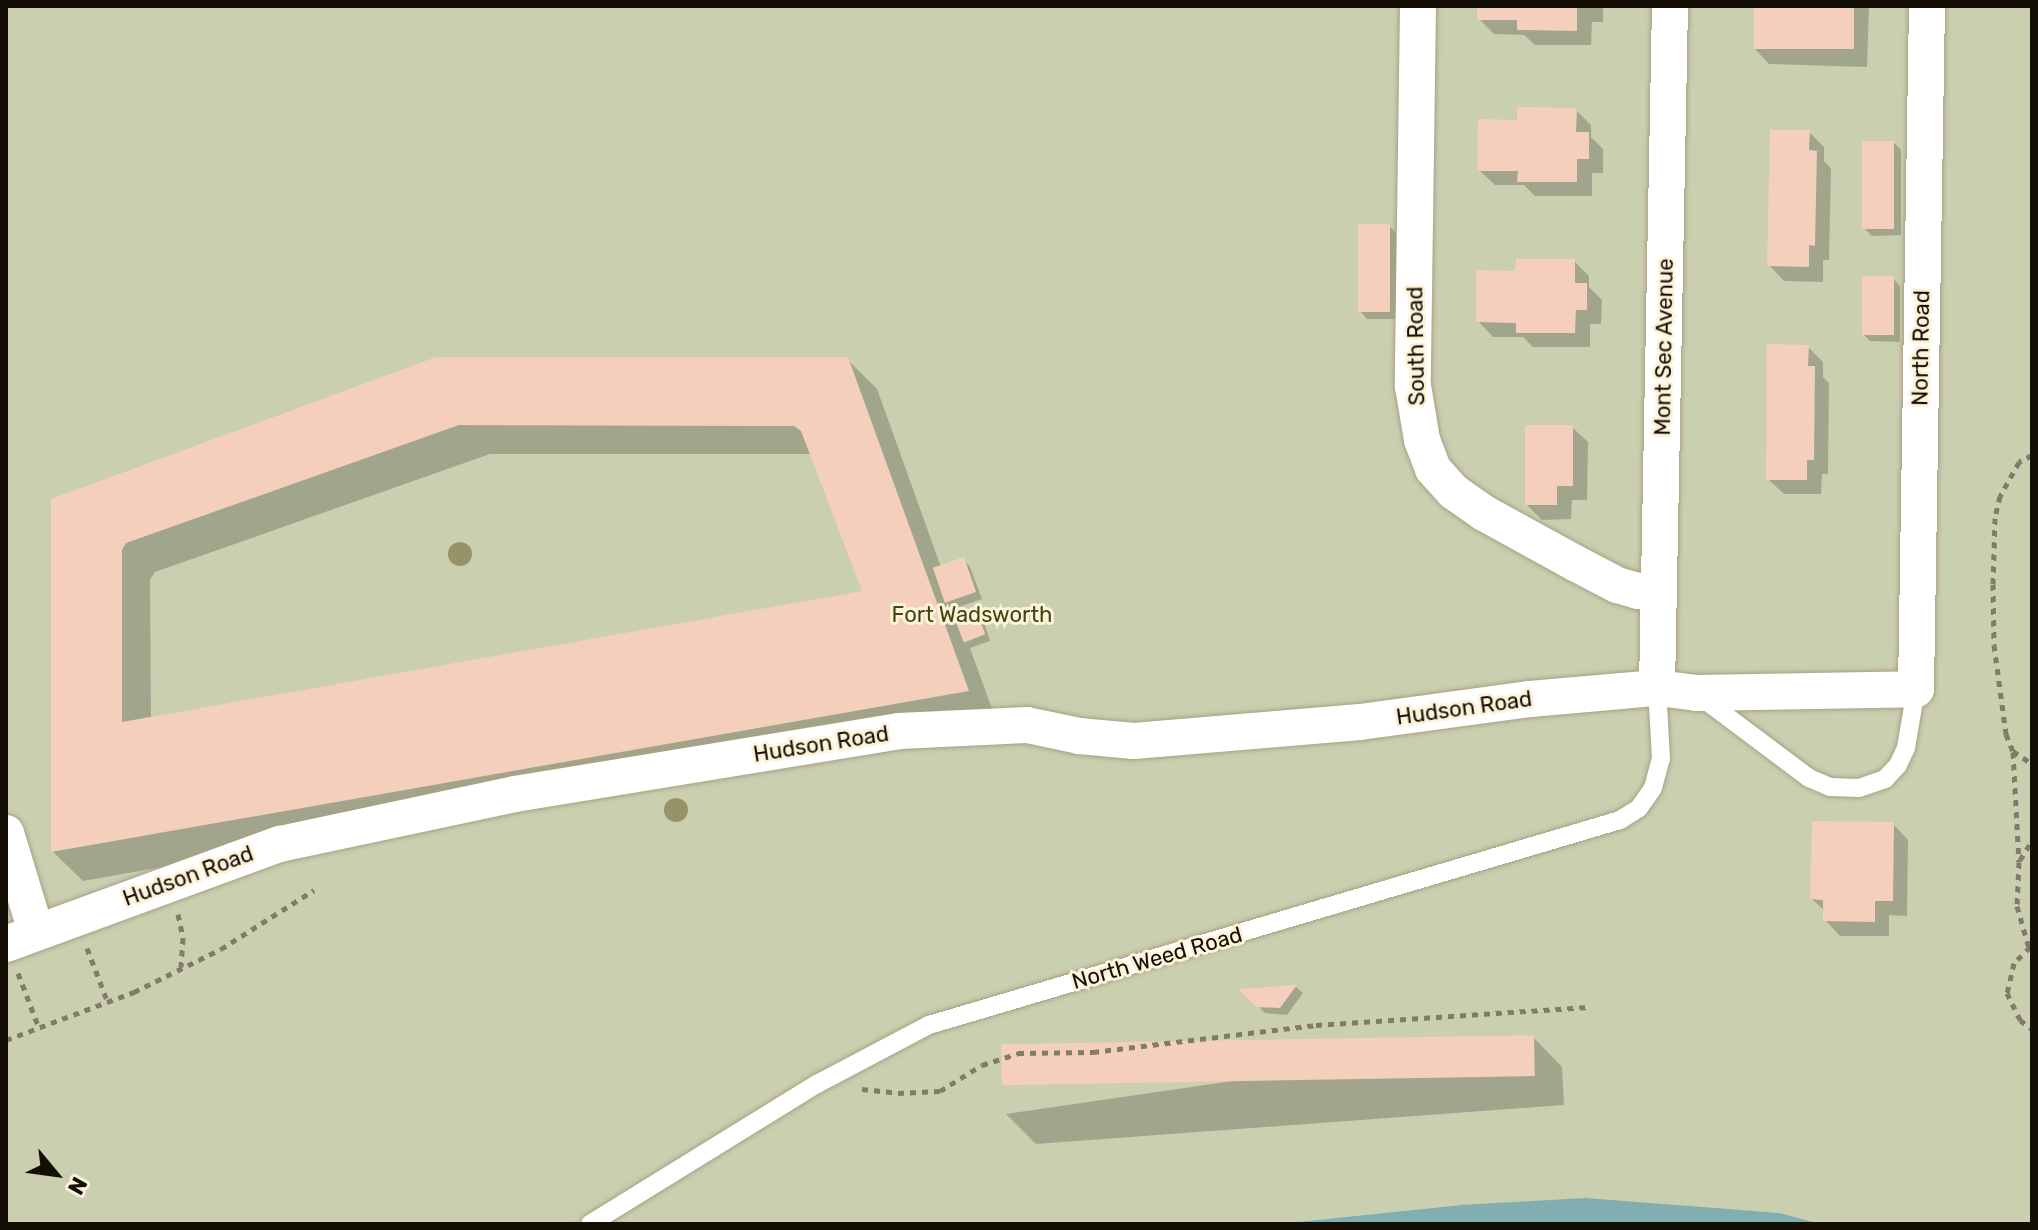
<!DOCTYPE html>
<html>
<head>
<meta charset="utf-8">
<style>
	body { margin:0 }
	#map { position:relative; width:2038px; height:1230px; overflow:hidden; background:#fdf2da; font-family:Rubik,sans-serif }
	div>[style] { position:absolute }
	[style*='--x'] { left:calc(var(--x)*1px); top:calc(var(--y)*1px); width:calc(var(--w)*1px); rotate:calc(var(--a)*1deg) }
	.green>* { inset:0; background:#cacfb0 }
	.water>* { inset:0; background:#82aeb2 }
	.shadow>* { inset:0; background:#0003 }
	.building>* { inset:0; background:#f3cfbc; transform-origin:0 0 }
	.path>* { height:5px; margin-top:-2.5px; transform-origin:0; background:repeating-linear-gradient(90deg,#837b6a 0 6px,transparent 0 12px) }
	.roads { filter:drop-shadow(0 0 2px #ac9f83) drop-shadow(0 0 2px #ac9f83) }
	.lane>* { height:18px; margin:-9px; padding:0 9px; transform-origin:9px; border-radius:9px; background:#fff }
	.street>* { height:36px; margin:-18px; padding:0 18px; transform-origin:18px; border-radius:18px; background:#fff }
	.trees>* { width:24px; height:24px; margin:-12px; border-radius:50%; background:#969369 }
	span { translate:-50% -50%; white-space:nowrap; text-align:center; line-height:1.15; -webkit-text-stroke:6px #fdf2da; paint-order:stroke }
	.street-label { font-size:22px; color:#140f05 }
	.park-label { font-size:22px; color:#41460c }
	.frame { position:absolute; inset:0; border:8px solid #140f05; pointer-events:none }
	.north { position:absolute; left:16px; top:1134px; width:80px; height:80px; -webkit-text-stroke:6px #fdf2da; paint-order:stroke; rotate:119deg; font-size:22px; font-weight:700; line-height:32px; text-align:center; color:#140f05 }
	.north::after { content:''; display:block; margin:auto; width:28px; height:36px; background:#140f05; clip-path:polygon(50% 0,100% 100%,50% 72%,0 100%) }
</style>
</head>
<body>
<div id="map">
	<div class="green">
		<i style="clip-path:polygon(6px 6px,2032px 6px,2032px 1224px,1821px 1224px,1780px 1213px,1686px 1207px,1460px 1205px,1278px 1224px,6px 1224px)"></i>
	</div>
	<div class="water">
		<i style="clip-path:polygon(1585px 1198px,1780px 1213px,1821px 1224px,1278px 1224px,1460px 1205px)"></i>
	</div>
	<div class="shadow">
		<i style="clip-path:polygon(1479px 6px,1603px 6px,1603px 22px,1592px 22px,1591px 45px,1535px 45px,1524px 35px,1494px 34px,1479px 19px)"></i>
		<i style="clip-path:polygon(1756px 6px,1869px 6px,1867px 67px,1769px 64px,1754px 48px)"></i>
		<i style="clip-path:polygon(1576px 110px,1591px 125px,1591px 137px,1603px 149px,1603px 173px,1592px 173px,1592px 196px,1535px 196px,1524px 185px,1495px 185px,1479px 170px,1519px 122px)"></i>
		<i style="clip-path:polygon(1809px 132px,1824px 147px,1824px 161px,1831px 168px,1829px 260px,1823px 260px,1823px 282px,1784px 281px,1769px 265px)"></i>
		<i style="clip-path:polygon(1894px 143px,1901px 150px,1901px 235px,1872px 236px,1865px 229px)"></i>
		<i style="clip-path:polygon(1389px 226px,1396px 233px,1397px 319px,1367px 319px,1360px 311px)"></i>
		<i style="clip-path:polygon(1574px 261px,1589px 276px,1589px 287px,1602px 300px,1601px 324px,1590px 324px,1590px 347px,1533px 347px,1523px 337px,1493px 337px,1478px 321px,1517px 273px)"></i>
		<i style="clip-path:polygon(1893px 278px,1900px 286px,1900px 342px,1870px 341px,1863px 334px)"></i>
		<i style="clip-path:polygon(1808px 347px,1823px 362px,1823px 377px,1829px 383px,1828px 474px,1822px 474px,1821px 494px,1784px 494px,1768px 479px)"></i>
		<i style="clip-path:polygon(evenodd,436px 359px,847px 359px,877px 389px,941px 567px,963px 559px,970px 567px,982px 599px,956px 608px,959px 618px,976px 612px,983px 619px,990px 641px,970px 648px,996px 720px,83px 881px,53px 852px,53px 500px,436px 359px,490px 454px,812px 454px,864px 593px,151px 719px,150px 580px,155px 572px,490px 454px)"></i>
		<i style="clip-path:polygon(1572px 427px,1588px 442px,1587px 500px,1572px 500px,1571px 519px,1542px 520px,1526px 504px)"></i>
		<i style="clip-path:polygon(1893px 824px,1908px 840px,1907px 916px,1889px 915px,1889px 936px,1840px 936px,1825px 920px,1825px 911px,1812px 899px)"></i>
		<i style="clip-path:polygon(1296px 987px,1303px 993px,1287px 1015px,1265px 1013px,1242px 990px)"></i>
		<i style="clip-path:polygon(1533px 1037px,1562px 1067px,1564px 1105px,1036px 1144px,1006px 1114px)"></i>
	</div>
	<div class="building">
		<i style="clip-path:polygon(1477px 6px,1577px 6px,1577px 31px,1517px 30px,1517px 20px,1477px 20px)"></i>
		<i style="left:1754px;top:6px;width:100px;height:43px"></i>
		<i style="clip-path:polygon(1517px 107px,1577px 108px,1576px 132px,1589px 132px,1589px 159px,1577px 159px,1577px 182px,1517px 182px,1518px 171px,1477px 171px,1478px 119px,1517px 120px)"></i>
		<i style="clip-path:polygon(1770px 130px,1810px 130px,1809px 150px,1817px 151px,1815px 246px,1809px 245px,1809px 267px,1767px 266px)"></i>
		<i style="left:1862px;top:141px;width:32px;height:88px"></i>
		<i style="left:1358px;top:224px;width:32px;height:88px"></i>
		<i style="clip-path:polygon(1516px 259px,1575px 259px,1575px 283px,1587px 283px,1587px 310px,1576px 310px,1575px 333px,1516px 333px,1516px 323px,1476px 322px,1476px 270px,1515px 271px)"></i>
		<i style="left:1862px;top:276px;width:32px;height:59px"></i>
		<i style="clip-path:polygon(1767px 344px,1809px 345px,1808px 366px,1815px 366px,1814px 460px,1807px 460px,1807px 480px,1766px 480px)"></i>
		<i style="clip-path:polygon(evenodd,436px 357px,848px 357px,969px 691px,51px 852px,51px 499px,436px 357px,459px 425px,794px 426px,801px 431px,862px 591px,122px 722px,122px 550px,126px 543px,459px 425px)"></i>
		<i style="clip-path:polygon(1525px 425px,1573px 425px,1573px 486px,1557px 486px,1557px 505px,1525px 505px)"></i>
		<i style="left:964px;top:557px;width:37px;height:33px;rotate:71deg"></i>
		<i style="left:976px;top:610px;width:26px;height:23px;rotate:69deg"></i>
		<i style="clip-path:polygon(1812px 821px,1894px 822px,1893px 901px,1875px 901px,1875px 922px,1823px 921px,1823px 900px,1810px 899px)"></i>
		<i style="clip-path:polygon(1297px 985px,1280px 1008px,1256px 1007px,1238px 989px)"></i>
		<i style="left:1534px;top:1035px;width:41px;height:533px;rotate:89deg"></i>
	</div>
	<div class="path">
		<i style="--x:2032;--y:455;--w:15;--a:152"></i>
		<i style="--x:2019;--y:462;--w:39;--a:119"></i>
		<i style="--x:2000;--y:496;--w:23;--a:103"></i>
		<i style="--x:1995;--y:518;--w:66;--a:91.7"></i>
		<i style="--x:1993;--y:584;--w:61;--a:89.1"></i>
		<i style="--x:1994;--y:645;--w:90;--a:82.3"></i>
		<i style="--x:2006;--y:734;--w:18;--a:68"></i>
		<i style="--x:2013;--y:751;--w:23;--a:34"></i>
		<i style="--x:2013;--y:752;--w:110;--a:86.9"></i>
		<i style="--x:2019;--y:862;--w:44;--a:92.6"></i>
		<i style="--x:2017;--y:906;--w:44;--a:74.1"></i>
		<i style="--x:2020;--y:860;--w:22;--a:-58"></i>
		<i style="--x:178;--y:914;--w:25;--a:78"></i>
		<i style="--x:183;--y:938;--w:29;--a:94"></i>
		<i style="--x:2030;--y:947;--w:23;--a:135"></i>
		<i style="--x:2014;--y:963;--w:31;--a:103"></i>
		<i style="--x:2007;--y:993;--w:30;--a:64"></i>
		<i style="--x:2020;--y:1020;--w:15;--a:37"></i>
		<i style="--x:87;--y:948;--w:59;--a:69.1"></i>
		<i style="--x:18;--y:973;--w:59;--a:69.1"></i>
		<i style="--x:6;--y:1040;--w:137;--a:-20.6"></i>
		<i style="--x:134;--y:992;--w:97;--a:-26.3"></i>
		<i style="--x:221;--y:949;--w:110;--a:-32.4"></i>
		<i style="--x:862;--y:1089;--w:36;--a:6"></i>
		<i style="--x:898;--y:1093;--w:42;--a:-2.7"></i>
		<i style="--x:940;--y:1091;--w:49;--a:-31.8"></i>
		<i style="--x:982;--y:1065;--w:38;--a:-18"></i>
		<i style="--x:1018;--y:1053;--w:75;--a:-0.8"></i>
		<i style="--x:1093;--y:1052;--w:225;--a:-6.9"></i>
		<i style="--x:1316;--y:1025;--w:273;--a:-3.8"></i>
	</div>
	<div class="roads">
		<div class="lane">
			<i style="--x:1701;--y:697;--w:135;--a:36.9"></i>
			<i style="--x:1809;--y:778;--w:23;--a:23"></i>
			<i style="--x:1830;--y:787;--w:29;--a:2"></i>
			<i style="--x:1859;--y:788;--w:28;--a:-19"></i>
			<i style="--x:1885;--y:779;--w:19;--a:-47"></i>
			<i style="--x:1898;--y:765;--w:19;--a:-65"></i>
			<i style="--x:1906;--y:748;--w:60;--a:-80.4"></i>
			<i style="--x:590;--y:1224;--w:267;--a:-31.7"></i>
			<i style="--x:817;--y:1084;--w:127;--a:-27.8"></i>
			<i style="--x:929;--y:1025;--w:721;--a:-16.52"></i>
			<i style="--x:1620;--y:820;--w:22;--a:-32"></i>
			<i style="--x:1639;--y:808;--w:24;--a:-55"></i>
			<i style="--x:1653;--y:788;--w:30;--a:-75"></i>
			<i style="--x:1661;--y:759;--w:71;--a:-93.2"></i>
		</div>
		<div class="street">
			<i style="--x:1418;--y:6;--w:380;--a:90.8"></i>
			<i style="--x:1413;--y:386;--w:55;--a:80.5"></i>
			<i style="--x:1422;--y:440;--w:31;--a:69"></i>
			<i style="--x:1433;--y:469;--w:31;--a:48"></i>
			<i style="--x:1454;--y:492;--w:37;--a:35"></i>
			<i style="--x:1484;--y:513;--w:104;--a:28.8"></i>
			<i style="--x:1575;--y:563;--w:47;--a:27.6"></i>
			<i style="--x:1617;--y:585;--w:22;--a:16"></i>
			<i style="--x:1638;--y:591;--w:21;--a:-3"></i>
			<i style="--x:1657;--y:688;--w:682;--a:-88.91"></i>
			<i style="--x:6;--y:833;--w:103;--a:73.1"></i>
			<i style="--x:6;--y:944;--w:292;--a:-20.1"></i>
			<i style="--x:280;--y:844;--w:240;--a:-12"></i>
			<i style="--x:515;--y:794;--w:389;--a:-9.3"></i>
			<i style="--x:899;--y:731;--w:128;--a:-2.7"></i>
			<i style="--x:1027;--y:725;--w:53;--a:11.9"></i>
			<i style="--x:1079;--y:736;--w:55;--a:5.2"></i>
			<i style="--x:1134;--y:741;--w:227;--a:-4.8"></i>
			<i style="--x:1360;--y:722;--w:172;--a:-7.7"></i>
			<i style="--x:1530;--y:699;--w:127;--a:-5"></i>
			<i style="--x:1657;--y:688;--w:39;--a:7"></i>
			<i style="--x:1696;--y:693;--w:220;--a:-1"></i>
			<i style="--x:1916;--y:689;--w:683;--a:-89.08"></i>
		</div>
	</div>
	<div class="trees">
		<i style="left:460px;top:554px"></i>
		<i style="left:676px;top:810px"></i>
	</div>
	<div class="street-label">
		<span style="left:1416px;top:346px;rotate:-91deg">South Road</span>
		<span style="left:1664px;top:347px;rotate:-89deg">Mont Sec Avenue</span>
		<span style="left:1921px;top:348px;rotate:-89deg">North Road</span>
		<span style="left:1464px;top:708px;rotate:-8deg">Hudson Road</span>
		<span style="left:821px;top:744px;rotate:-9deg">Hudson Road</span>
		<span style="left:188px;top:876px;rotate:-20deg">Hudson Road</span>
		<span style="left:1157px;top:958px;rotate:-16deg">North Weed Road</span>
	</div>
	<div class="park-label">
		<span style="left:972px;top:615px">Fort Wadsworth</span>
	</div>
	<div class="frame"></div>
	<div class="north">N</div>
</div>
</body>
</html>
